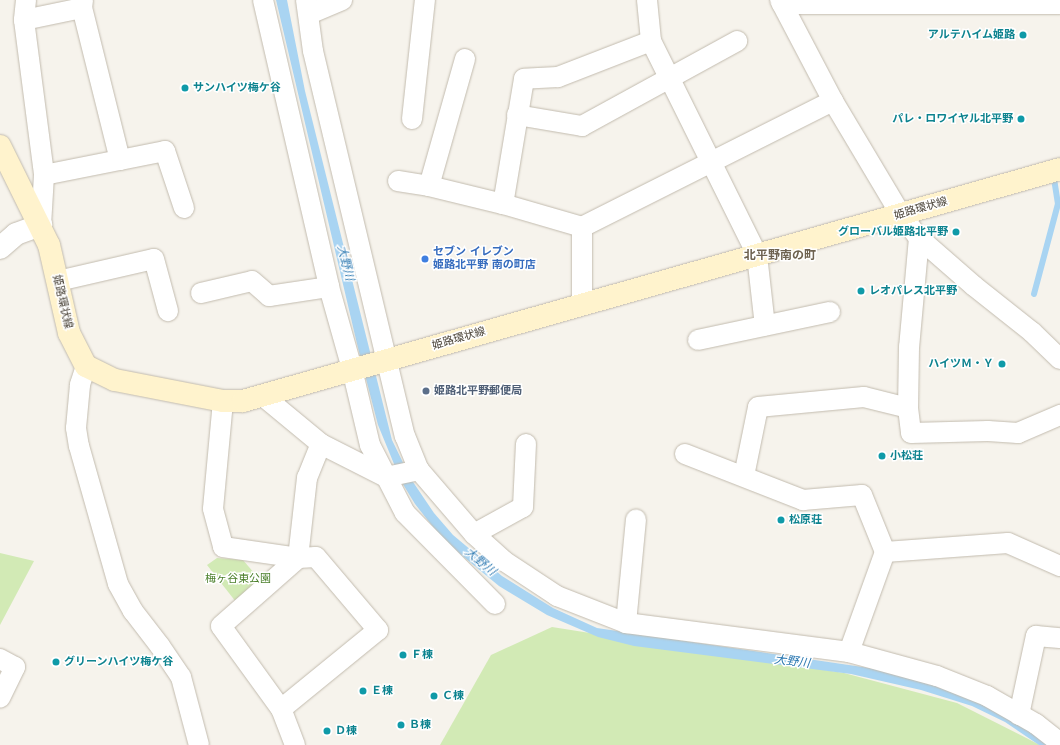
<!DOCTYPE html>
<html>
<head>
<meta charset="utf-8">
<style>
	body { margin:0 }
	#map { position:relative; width:1060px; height:745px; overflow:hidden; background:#f6f3ec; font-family:"DejaVu Sans","Noto Sans JP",sans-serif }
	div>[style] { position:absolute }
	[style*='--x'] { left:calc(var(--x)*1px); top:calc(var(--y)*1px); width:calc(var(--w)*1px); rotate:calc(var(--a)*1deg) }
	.green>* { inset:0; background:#d2eab5 }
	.water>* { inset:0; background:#a9d4f2 }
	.stream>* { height:6px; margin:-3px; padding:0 3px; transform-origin:3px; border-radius:3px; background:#a9d4f2 }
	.roads { filter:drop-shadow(0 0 1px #c2bbae) drop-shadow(0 0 1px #c2bbae) }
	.minor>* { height:20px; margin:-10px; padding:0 10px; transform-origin:10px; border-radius:10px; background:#fff }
	.tertiary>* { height:22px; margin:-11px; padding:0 11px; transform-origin:11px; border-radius:11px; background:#fff }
	.secondary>* { height:22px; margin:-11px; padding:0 11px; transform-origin:11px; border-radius:11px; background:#fff3cd }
	.dots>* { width:11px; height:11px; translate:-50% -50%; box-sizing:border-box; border:2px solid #fff; border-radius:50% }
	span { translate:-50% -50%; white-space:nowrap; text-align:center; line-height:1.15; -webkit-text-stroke:3px #fff; paint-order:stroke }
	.culture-label { font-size:11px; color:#0d838f; font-weight:700 }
	.right { translate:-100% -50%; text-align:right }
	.left { translate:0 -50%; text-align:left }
	.street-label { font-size:11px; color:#4b4439 }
	.shop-label { font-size:11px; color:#366cbe; font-weight:700 }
	.service-label { font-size:11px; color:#4e5e75; font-weight:700 }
	.park-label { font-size:11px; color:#4a7f2a }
	.neighbourhood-label { font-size:12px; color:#6e6250; font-weight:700 }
	.water-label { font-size:12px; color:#2e7ab2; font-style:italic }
</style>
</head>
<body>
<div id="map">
	<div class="green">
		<i style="clip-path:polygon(0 553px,34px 561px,0 625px)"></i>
		<i style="clip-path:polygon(217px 558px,243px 560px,261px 581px,236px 602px,207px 565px)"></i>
		<i style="clip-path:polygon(552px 627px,844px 673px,957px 703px,1040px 745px,440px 745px,491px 655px)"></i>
	</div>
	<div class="water">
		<i style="clip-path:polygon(276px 0,287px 0,305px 91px,392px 440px,411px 479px,434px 513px,453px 535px,502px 576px,553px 608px,597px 628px,883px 670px,976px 698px,1052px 745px,1039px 745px,1005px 722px,972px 706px,921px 690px,851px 674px,634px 646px,598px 637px,547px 615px,499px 586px,460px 554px,437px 532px,415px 504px,401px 481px,378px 425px,358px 348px)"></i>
	</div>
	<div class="stream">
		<i style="--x:1034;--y:294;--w:93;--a:-75.1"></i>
		<i style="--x:1058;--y:204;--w:24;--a:-99"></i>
		<i style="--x:1054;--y:180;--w:4;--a:-63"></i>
	</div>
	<div class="roads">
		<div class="minor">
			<i style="--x:26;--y:0;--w:20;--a:96"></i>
			<i style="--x:24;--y:20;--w:156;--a:82.6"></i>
			<i style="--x:44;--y:175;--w:50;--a:93.4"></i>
			<i style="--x:263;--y:0;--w:294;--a:77"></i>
			<i style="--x:329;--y:287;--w:85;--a:74.3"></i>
			<i style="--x:352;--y:369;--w:78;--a:76.7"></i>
			<i style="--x:370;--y:445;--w:76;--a:62.8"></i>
			<i style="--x:405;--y:513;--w:128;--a:45.3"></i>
			<i style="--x:306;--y:0;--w:51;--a:82.2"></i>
			<i style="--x:313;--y:51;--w:396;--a:76.6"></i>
			<i style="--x:405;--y:436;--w:37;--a:68"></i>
			<i style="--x:419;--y:470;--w:84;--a:49.3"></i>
			<i style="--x:474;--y:534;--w:40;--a:42"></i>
			<i style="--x:504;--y:561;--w:64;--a:33.4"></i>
			<i style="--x:557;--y:596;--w:74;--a:21.4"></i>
			<i style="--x:626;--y:623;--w:225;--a:7.4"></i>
			<i style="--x:849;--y:652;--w:91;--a:15.3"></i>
			<i style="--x:937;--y:676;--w:54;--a:21.8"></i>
			<i style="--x:987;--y:696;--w:56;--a:29.7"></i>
			<i style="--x:1036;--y:724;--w:31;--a:38"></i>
			<i style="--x:647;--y:0;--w:41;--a:84.4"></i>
			<i style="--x:651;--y:41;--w:239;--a:63.6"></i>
			<i style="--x:757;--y:255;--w:71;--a:83.6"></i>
			<i style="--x:780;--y:0;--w:114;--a:62.3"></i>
			<i style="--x:833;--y:101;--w:133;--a:59.2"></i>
			<i style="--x:901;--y:215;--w:29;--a:52"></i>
			<i style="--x:919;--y:238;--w:109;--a:95.2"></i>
			<i style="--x:909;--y:347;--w:61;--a:90.9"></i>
			<i style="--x:908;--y:408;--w:25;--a:83"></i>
			<i style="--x:911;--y:433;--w:77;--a:-1.5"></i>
			<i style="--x:988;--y:431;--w:30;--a:4"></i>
			<i style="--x:1018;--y:433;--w:46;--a:-23.2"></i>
			<i style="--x:782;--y:4;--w:278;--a:0"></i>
			<i style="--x:309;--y:14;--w:36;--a:-23"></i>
			<i style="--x:24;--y:20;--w:59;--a:-11.7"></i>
			<i style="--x:651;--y:41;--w:100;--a:158.8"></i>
			<i style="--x:558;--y:77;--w:34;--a:177"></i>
			<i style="--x:524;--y:79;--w:127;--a:99.5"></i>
			<i style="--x:503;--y:204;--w:82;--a:16.2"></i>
			<i style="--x:582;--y:227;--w:281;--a:-26.7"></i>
			<i style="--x:465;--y:59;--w:132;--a:105.8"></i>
			<i style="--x:429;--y:186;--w:76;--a:13.7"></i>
			<i style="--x:517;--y:115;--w:66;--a:9.6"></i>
			<i style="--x:582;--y:126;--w:177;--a:-28.7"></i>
			<i style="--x:412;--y:119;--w:120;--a:-83.8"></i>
			<i style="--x:120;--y:160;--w:46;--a:-11.3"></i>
			<i style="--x:165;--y:151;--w:60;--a:71.6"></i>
			<i style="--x:44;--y:175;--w:77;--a:-11.2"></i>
			<i style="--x:120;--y:160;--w:157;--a:-104"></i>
			<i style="--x:82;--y:8;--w:8;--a:-83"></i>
			<i style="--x:398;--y:181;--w:31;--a:9"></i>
			<i style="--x:919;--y:238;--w:73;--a:41.1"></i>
			<i style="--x:974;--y:286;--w:74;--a:38.4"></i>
			<i style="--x:1032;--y:332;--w:39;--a:44"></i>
			<i style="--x:58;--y:281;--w:98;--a:-12.9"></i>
			<i style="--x:154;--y:259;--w:54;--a:74.9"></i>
			<i style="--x:201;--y:293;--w:52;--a:-13.2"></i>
			<i style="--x:252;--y:281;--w:23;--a:41"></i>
			<i style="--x:269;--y:296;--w:61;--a:-8.5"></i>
			<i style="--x:582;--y:305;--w:78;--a:-90"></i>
			<i style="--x:698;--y:340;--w:135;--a:-12"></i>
			<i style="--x:86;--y:366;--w:20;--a:108"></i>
			<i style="--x:80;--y:385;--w:43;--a:95.3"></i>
			<i style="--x:76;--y:428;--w:18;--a:81"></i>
			<i style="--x:79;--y:446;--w:143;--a:74.2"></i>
			<i style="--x:118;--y:584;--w:31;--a:61"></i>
			<i style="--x:133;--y:611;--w:44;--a:52.4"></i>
			<i style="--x:160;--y:646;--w:37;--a:56"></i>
			<i style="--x:181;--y:677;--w:70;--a:75.2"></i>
			<i style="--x:263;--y:396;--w:75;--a:39.6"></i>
			<i style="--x:321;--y:444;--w:73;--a:26.9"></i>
			<i style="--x:386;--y:477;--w:34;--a:-12"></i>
			<i style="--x:223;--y:401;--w:108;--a:95.3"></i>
			<i style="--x:213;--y:509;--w:39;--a:75"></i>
			<i style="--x:223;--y:547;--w:76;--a:8.3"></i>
			<i style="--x:298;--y:558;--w:18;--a:-3"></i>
			<i style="--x:316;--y:557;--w:96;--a:49.7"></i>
			<i style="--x:378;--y:630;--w:125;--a:140.8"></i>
			<i style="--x:685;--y:454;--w:127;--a:21.3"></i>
			<i style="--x:803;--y:500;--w:59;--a:-4.8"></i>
			<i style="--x:862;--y:495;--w:61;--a:68"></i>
			<i style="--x:744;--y:476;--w:70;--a:-78.5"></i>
			<i style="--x:758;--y:407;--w:106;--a:-5.4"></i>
			<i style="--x:864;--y:397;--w:45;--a:14"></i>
			<i style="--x:474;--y:534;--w:56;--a:-28.9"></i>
			<i style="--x:523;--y:507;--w:63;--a:-87.3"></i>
			<i style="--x:626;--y:623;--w:104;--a:-84.5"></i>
			<i style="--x:849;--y:652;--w:106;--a:-70.2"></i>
			<i style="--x:885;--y:552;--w:123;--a:-4.2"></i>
			<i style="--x:1008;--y:543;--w:57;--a:23.9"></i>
			<i style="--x:0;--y:659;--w:17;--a:28"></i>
			<i style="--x:15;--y:667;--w:34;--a:116"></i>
			<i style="--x:1019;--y:715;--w:81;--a:-77.9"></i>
			<i style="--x:1036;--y:636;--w:24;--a:5"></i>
			<i style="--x:295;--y:745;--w:39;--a:-111"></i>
			<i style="--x:281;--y:709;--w:102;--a:-125.9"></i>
			<i style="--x:221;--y:626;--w:103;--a:-41.4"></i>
			<i style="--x:298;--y:558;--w:81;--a:-83.6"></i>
			<i style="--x:307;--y:478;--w:37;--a:-68"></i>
		</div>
		<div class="tertiary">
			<i style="--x:0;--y:248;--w:21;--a:-41"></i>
			<i style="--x:16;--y:234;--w:27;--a:-20"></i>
		</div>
		<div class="secondary">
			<i style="--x:0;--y:146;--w:110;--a:63.7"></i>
			<i style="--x:49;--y:245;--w:90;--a:77.2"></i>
			<i style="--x:69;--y:333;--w:37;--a:63"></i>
			<i style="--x:86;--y:366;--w:32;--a:26"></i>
			<i style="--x:115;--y:380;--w:110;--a:11"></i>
			<i style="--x:223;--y:401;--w:20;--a:0"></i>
			<i style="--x:243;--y:401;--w:849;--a:-15.85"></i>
		</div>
	</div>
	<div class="dots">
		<i style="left:1023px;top:35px;background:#0f9aa8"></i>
		<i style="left:185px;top:88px;background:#0f9aa8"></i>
		<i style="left:1021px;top:119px;background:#0f9aa8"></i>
		<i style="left:956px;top:232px;background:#0f9aa8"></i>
		<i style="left:425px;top:259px;background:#3f7fe0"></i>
		<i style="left:861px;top:291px;background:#0f9aa8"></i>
		<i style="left:1002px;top:364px;background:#0f9aa8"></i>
		<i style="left:426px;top:391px;background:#5c6f8a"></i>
		<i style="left:882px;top:456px;background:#0f9aa8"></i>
		<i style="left:781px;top:520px;background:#0f9aa8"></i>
		<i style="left:403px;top:655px;background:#0f9aa8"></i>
		<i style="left:56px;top:662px;background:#0f9aa8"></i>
		<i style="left:363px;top:691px;background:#0f9aa8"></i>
		<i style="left:434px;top:696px;background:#0f9aa8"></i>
		<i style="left:401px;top:725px;background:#0f9aa8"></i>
		<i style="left:327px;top:731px;background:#0f9aa8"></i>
	</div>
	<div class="culture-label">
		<span class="right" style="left:1015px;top:35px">アルテハイム姫路</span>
		<span class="left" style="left:193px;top:88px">サンハイツ梅ケ谷</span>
		<span class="right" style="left:1013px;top:119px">パレ・ロワイヤル北平野</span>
		<span class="right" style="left:948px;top:232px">グローバル姫路北平野</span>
		<span class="left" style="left:869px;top:291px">レオパレス北平野</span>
		<span class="right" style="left:994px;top:364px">ハイツＭ・Ｙ</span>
		<span class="left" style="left:890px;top:456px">小松荘</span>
		<span class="left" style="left:789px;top:520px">松原荘</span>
		<span class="left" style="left:411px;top:655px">Ｆ棟</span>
		<span class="left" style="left:64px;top:662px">グリーンハイツ梅ケ谷</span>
		<span class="left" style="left:371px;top:691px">Ｅ棟</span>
		<span class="left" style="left:442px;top:696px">Ｃ棟</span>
		<span class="left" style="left:409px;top:725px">Ｂ棟</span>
		<span class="left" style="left:335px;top:731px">Ｄ棟</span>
	</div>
	<div class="street-label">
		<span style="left:921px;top:209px;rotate:-16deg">姫路環状線</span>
		<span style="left:62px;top:302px;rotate:77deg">姫路環状線</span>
		<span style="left:459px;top:339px;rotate:-16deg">姫路環状線</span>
	</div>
	<div class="shop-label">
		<span class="left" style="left:433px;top:259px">セブン イレブン<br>姫路北平野 南の町店</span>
	</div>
	<div class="service-label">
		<span class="left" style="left:434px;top:391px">姫路北平野郵便局</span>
	</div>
	<div class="park-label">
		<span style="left:238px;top:579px">梅ヶ谷東公園</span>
	</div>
	<div class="neighbourhood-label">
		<span style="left:780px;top:256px">北平野南の町</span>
	</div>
	<div class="water-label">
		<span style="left:345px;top:263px;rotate:76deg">大野川</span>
		<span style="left:480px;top:562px;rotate:40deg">大野川</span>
		<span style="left:792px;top:662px;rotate:7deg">大野川</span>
	</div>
</div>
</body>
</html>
